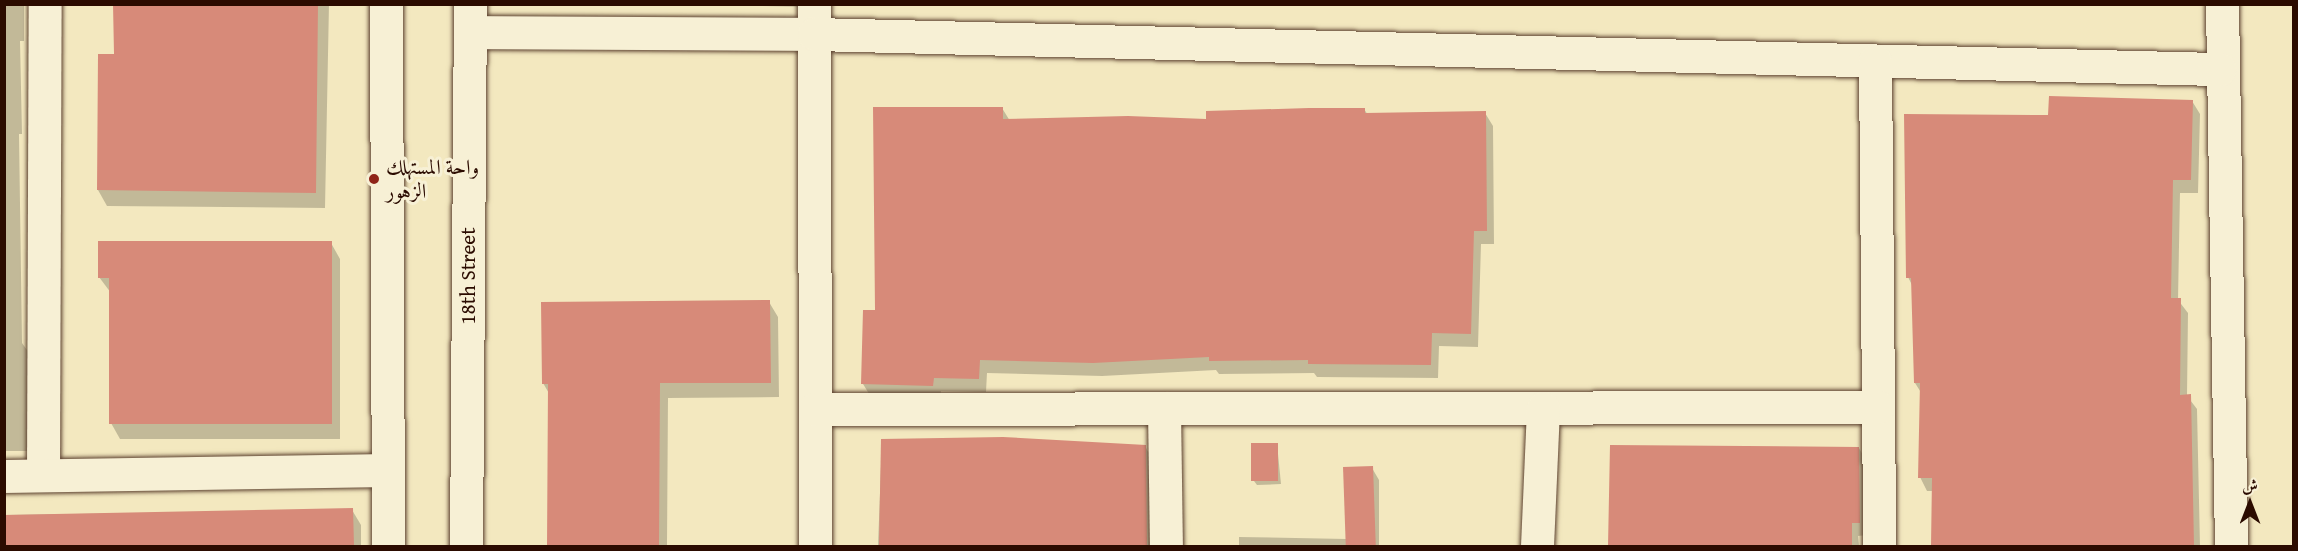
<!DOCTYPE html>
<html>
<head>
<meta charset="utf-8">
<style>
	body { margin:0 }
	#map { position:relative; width:2298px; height:551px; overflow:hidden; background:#f3e8bf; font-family:"Gentium Book Plus",Amiri,serif }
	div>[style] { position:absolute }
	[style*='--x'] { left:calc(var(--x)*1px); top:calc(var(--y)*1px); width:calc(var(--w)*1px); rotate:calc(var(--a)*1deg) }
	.shadow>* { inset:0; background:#0003 }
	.building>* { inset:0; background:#d78a79; transform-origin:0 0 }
	.roads { filter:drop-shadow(0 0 2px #5d4230) drop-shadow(0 0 2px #5d4230) }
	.minor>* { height:33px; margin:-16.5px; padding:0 16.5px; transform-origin:16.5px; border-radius:16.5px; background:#f7f0d5 }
	.tertiary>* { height:33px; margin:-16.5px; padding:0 16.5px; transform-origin:16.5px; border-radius:16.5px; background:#f7f0d5 }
	.dots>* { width:16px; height:16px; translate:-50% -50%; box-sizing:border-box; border:3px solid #f7f0d5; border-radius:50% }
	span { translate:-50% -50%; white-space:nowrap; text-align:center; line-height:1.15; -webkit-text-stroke:6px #f7f0d5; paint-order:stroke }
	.poi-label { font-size:21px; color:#2b0b00 }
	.left { translate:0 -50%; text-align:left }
	.street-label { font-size:21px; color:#2b0b00 }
	.frame { position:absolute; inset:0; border:6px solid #2b0b00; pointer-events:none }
	.north { position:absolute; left:2220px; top:473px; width:60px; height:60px; -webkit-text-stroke:4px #f7f0d5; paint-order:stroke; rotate:0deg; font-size:16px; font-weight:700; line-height:24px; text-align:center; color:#2b0b00 }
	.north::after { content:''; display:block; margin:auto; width:21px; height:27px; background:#2b0b00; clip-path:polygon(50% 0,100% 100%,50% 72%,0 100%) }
</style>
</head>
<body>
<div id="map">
	<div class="shadow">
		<i style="clip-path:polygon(4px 4px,24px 4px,24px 41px,20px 41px,22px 134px,19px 134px,22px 343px,32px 357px,30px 451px,4px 451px)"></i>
		<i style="clip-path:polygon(115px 4px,329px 4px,325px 208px,107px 206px,98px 190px,115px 55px)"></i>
		<i style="clip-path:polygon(676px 4px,813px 4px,810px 7px)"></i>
		<i style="clip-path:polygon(2192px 101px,2200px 114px,2198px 193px,2180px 193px,2178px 300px,2188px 313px,2187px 396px,2197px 409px,2200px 546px,1932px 546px,1933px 491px,1927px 491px,1920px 477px,1922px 394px,1915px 383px,1913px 287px,1908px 277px,2050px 117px)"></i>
		<i style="clip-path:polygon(1002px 108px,1010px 121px,1208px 121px,1364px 109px,1368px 115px,1485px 113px,1493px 126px,1494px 244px,1481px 244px,1478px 347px,1439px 346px,1438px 378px,1317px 377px,1314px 373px,1219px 374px,1216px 370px,1102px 376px,987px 373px,986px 392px,941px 391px,940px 399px,871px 397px,863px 384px,876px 312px)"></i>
		<i style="clip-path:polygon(331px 243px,340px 259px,340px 439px,120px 439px,111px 423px,111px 293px,99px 277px)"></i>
		<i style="clip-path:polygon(769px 302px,778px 317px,779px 397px,668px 398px,667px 546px,549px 546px,550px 395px,543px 383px)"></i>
		<i style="clip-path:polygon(882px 440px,1145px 446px,1152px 459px,1155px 546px,878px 546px)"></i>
		<i style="clip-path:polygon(1277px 444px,1281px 484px,1257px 485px,1254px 481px)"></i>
		<i style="clip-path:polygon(1859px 448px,1866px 461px,1867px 535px,1858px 536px,1859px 546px,1599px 546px,1609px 546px)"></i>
		<i style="clip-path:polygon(1372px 468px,1379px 480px,1379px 546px,1239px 546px,1239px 537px,1347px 539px)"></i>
		<i style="clip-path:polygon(352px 510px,361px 525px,361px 546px,4px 546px,4px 515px)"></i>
	</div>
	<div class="building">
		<i style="clip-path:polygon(113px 4px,318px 4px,316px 193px,97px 190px,98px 54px,114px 54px)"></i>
		<i style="clip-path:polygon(2049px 96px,2193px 100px,2191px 180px,2173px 180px,2171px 298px,2181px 298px,2180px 395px,2191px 394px,2194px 546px,1931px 546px,1932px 478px,1918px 478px,1920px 383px,1914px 383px,1911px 278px,1906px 278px,1904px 114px,2048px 115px)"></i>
		<i style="clip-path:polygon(873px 107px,1003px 107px,1003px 119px,1128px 116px,1206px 119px,1206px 111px,1309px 108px,1365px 108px,1365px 113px,1486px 111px,1487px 231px,1474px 231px,1471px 334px,1432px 333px,1431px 365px,1308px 364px,1308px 360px,1209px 361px,1209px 357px,1093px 363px,980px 360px,979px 379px,934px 378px,933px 386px,861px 384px,863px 310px,875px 310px)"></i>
		<i style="clip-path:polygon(98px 241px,332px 241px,332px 424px,109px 424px,109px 278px,98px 278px)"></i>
		<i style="clip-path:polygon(770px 300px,771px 383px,660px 383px,659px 546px,547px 546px,548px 384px,542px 384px,541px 302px)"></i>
		<i style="clip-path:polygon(1003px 437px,1146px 445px,1147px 546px,879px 546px,881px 439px)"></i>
		<i style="left:1251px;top:443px;width:27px;height:38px"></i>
		<i style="clip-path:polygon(1610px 445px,1859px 447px,1860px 523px,1852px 523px,1852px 546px,1608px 546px)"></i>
		<i style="left:1373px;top:466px;width:80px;height:30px;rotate:88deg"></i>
		<i style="clip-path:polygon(353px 508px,354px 546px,4px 546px,4px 515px)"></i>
	</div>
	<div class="roads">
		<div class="minor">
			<i style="--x:814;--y:4;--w:542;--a:89.89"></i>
			<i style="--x:2222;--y:4;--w:542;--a:89.05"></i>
			<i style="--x:470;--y:32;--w:344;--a:0.3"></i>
			<i style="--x:814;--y:34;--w:1406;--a:1.43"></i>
			<i style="--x:1875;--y:61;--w:485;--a:89.5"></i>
			<i style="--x:1164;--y:408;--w:138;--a:89.2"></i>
			<i style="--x:815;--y:409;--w:1063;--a:-0.11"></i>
			<i style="--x:43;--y:475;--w:471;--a:-89.8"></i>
			<i style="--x:4;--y:476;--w:384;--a:-0.9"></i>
			<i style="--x:1537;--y:546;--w:138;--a:-87.5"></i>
		</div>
		<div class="tertiary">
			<i style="--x:386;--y:4;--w:542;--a:89.79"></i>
			<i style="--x:466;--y:546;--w:542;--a:-89.58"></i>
		</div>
	</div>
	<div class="dots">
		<i style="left:374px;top:179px;background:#8f2418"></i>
	</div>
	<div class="poi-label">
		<span class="left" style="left:386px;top:179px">واحة المستهلك<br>الزهور</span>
	</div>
	<div class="street-label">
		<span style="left:468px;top:276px;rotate:-90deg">18th Street</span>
	</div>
	<div class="frame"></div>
	<div class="north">ش</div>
</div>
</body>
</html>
